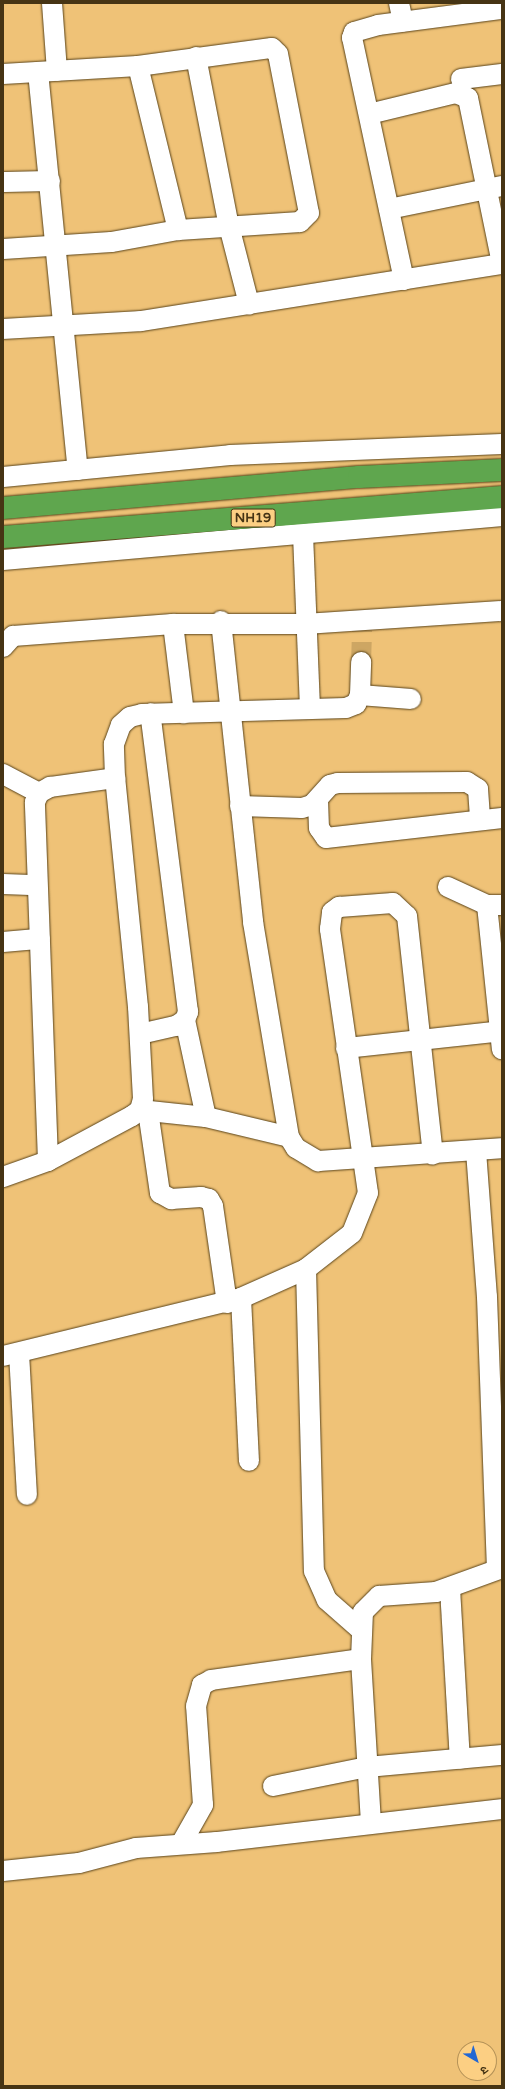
<!DOCTYPE html>
<html>
<head>
<meta charset="utf-8">
<style>
	body { margin:0 }
	#map { position:relative; width:505px; height:2089px; overflow:hidden; background:#efc277; font-family:"Varela Round","Noto Sans Devanagari",sans-serif }
	div>[style] { position:absolute }
	[style*='--x'] { left:calc(var(--x)*1px); top:calc(var(--y)*1px); width:calc(var(--w)*1px); rotate:calc(var(--a)*1deg) }
	.minor-tunnel>* { height:20px; margin-top:-10px; transform-origin:0; background:repeating-linear-gradient(90deg,#cda663 0 20px,transparent 0 30px) }
	.roads { filter:drop-shadow(0 0 1px #59431a) drop-shadow(0 0 1px #59431a) }
	.minor>* { height:20px; margin:-10px; padding:0 10px; transform-origin:10px; border-radius:10px; background:#fff }
	.highway>* { height:22px; margin:-11px; padding:0 11px; transform-origin:11px; border-radius:11px; background:#5fa64e }
	span { translate:-50% -50%; white-space:nowrap; text-align:center; line-height:1.15; -webkit-text-stroke:4px #fccf83; paint-order:stroke }
	.shield-label span { padding:1px 3px; background:#fccf83; border:1px solid; border-radius:3px; -webkit-text-stroke-width:0 }
	.shield-label { font-size:13px; color:#463414; font-weight:700 }
	.frame { position:absolute; inset:0; border:4px solid #463414; pointer-events:none }
	.north { position:absolute; left:457px; top:2041px; width:40px; height:40px; box-sizing:border-box; background:#fccf83; border:1px solid #b39157; border-radius:50%; rotate:142deg; font-size:11px; font-weight:700; line-height:16px; text-align:center; color:#463414 }
	.north::after { content:''; display:block; margin:auto; width:14px; height:18px; background:#2367d3; clip-path:polygon(50% 0,100% 100%,50% 72%,0 100%) }
</style>
</head>
<body>
<div id="map">
	<div class="minor-tunnel">
		<i style="--x:361;--y:662;--w:32;--a:-88"></i>
	</div>
	<div class="roads">
		<div class="minor">
			<i style="--x:52;--y:3;--w:68;--a:85.8"></i>
			<i style="--x:399;--y:3;--w:19;--a:78"></i>
			<i style="--x:196;--y:57;--w:172;--a:79"></i>
			<i style="--x:229;--y:226;--w:81;--a:75.6"></i>
			<i style="--x:138;--y:66;--w:169;--a:76.3"></i>
			<i style="--x:38;--y:72;--w:400;--a:84.3"></i>
			<i style="--x:3;--y:74;--w:135;--a:-3.4"></i>
			<i style="--x:138;--y:66;--w:135;--a:-7.7"></i>
			<i style="--x:272;--y:48;--w:8;--a:45"></i>
			<i style="--x:278;--y:54;--w:162;--a:79"></i>
			<i style="--x:309;--y:213;--w:13;--a:135"></i>
			<i style="--x:300;--y:222;--w:122;--a:176.2"></i>
			<i style="--x:178;--y:230;--w:68;--a:169.8"></i>
			<i style="--x:111;--y:242;--w:108;--a:176.3"></i>
			<i style="--x:461;--y:79;--w:41;--a:-7"></i>
			<i style="--x:369;--y:114;--w:89;--a:-13.6"></i>
			<i style="--x:456;--y:93;--w:13;--a:23"></i>
			<i style="--x:468;--y:98;--w:168;--a:78.4"></i>
			<i style="--x:3;--y:182;--w:47;--a:-1.2"></i>
			<i style="--x:389;--y:209;--w:115;--a:-11.5"></i>
			<i style="--x:404;--y:280;--w:248;--a:-102.1"></i>
			<i style="--x:352;--y:38;--w:6;--a:-72"></i>
			<i style="--x:354;--y:32;--w:25;--a:-16"></i>
			<i style="--x:378;--y:25;--w:125;--a:-7.4"></i>
			<i style="--x:3;--y:329;--w:138;--a:-3.3"></i>
			<i style="--x:141;--y:321;--w:365;--a:-9"></i>
			<i style="--x:3;--y:477;--w:228;--a:-5.5"></i>
			<i style="--x:230;--y:455;--w:272;--a:-2.3"></i>
			<i style="--x:303;--y:534;--w:175;--a:87.7"></i>
			<i style="--x:3;--y:560;--w:501;--a:-5.04"></i>
			<i style="--x:221;--y:621;--w:303;--a:83.9"></i>
			<i style="--x:253;--y:922;--w:218;--a:80.5"></i>
			<i style="--x:289;--y:1137;--w:13;--a:58"></i>
			<i style="--x:296;--y:1148;--w:26;--a:31"></i>
			<i style="--x:318;--y:1161;--w:184;--a:-4"></i>
			<i style="--x:173;--y:624;--w:90;--a:83"></i>
			<i style="--x:3;--y:647;--w:15;--a:-48"></i>
			<i style="--x:13;--y:636;--w:160;--a:-4.3"></i>
			<i style="--x:173;--y:624;--w:132;--a:0"></i>
			<i style="--x:305;--y:624;--w:197;--a:-3.8"></i>
			<i style="--x:360;--y:695;--w:51;--a:4.5"></i>
			<i style="--x:3;--y:774;--w:41;--a:27.8"></i>
			<i style="--x:318;--y:800;--w:28;--a:88"></i>
			<i style="--x:319;--y:828;--w:12;--a:55"></i>
			<i style="--x:326;--y:838;--w:177;--a:-6.5"></i>
			<i style="--x:240;--y:806;--w:62;--a:1.8"></i>
			<i style="--x:302;--y:808;--w:10;--a:-17"></i>
			<i style="--x:312;--y:805;--w:27;--a:-48"></i>
			<i style="--x:330;--y:785;--w:8;--a:-14"></i>
			<i style="--x:338;--y:783;--w:129;--a:-0.4"></i>
			<i style="--x:467;--y:782;--w:13;--a:32"></i>
			<i style="--x:478;--y:789;--w:31;--a:86"></i>
			<i style="--x:3;--y:884;--w:34;--a:2"></i>
			<i style="--x:448;--y:887;--w:43;--a:24.8"></i>
			<i style="--x:487;--y:905;--w:15;--a:0"></i>
			<i style="--x:487;--y:905;--w:145;--a:84.1"></i>
			<i style="--x:3;--y:942;--w:37;--a:-5"></i>
			<i style="--x:185;--y:1020;--w:99;--a:77.8"></i>
			<i style="--x:140;--y:1034;--w:37;--a:-13"></i>
			<i style="--x:176;--y:1026;--w:11;--a:-34"></i>
			<i style="--x:185;--y:1020;--w:9;--a:-69"></i>
			<i style="--x:188;--y:1012;--w:301;--a:-97.2"></i>
			<i style="--x:346;--y:1048;--w:157;--a:-6.2"></i>
			<i style="--x:140;--y:1110;--w:66;--a:6.1"></i>
			<i style="--x:206;--y:1117;--w:85;--a:13.5"></i>
			<i style="--x:148;--y:1111;--w:83;--a:81.7"></i>
			<i style="--x:160;--y:1193;--w:13;--a:29"></i>
			<i style="--x:171;--y:1199;--w:30;--a:-4"></i>
			<i style="--x:201;--y:1197;--w:8;--a:14"></i>
			<i style="--x:209;--y:1199;--w:8;--a:60"></i>
			<i style="--x:213;--y:1206;--w:98;--a:81.8"></i>
			<i style="--x:476;--y:1151;--w:146;--a:85.7"></i>
			<i style="--x:487;--y:1297;--w:271;--a:87.9"></i>
			<i style="--x:48;--y:1161;--w:359;--a:-92.1"></i>
			<i style="--x:35;--y:802;--w:10;--a:-66"></i>
			<i style="--x:39;--y:793;--w:13;--a:-29"></i>
			<i style="--x:50;--y:787;--w:66;--a:-7.9"></i>
			<i style="--x:3;--y:1177;--w:48;--a:-19.6"></i>
			<i style="--x:48;--y:1161;--w:95;--a:-28.2"></i>
			<i style="--x:132;--y:1116;--w:10;--a:-37"></i>
			<i style="--x:140;--y:1110;--w:11;--a:-75"></i>
			<i style="--x:143;--y:1099;--w:92;--a:-93.1"></i>
			<i style="--x:138;--y:1007;--w:230;--a:-95.7"></i>
			<i style="--x:115;--y:778;--w:34;--a:-92"></i>
			<i style="--x:114;--y:744;--w:20;--a:-70"></i>
			<i style="--x:121;--y:725;--w:12;--a:-42"></i>
			<i style="--x:130;--y:717;--w:12;--a:-14"></i>
			<i style="--x:142;--y:714;--w:204;--a:-1.7"></i>
			<i style="--x:346;--y:708;--w:11;--a:-22"></i>
			<i style="--x:356;--y:704;--w:10;--a:-66"></i>
			<i style="--x:360;--y:695;--w:33;--a:-88"></i>
			<i style="--x:306;--y:1269;--w:302;--a:88.5"></i>
			<i style="--x:314;--y:1571;--w:32;--a:66"></i>
			<i style="--x:327;--y:1600;--w:44;--a:41.3"></i>
			<i style="--x:241;--y:1298;--w:163;--a:87.2"></i>
			<i style="--x:19;--y:1353;--w:142;--a:86.8"></i>
			<i style="--x:3;--y:1356;--w:245;--a:-13.7"></i>
			<i style="--x:241;--y:1298;--w:71;--a:-24"></i>
			<i style="--x:306;--y:1269;--w:58;--a:-38"></i>
			<i style="--x:352;--y:1233;--w:43;--a:-68.2"></i>
			<i style="--x:368;--y:1193;--w:267;--a:-98.2"></i>
			<i style="--x:330;--y:929;--w:17;--a:-83"></i>
			<i style="--x:332;--y:912;--w:9;--a:-36"></i>
			<i style="--x:339;--y:907;--w:54;--a:-4.2"></i>
			<i style="--x:393;--y:903;--w:19;--a:43"></i>
			<i style="--x:407;--y:916;--w:240;--a:83.8"></i>
			<i style="--x:450;--y:1588;--w:171;--a:86.7"></i>
			<i style="--x:273;--y:1786;--w:96;--a:-11.4"></i>
			<i style="--x:367;--y:1767;--w:136;--a:-5.1"></i>
			<i style="--x:371;--y:1823;--w:164;--a:-93.5"></i>
			<i style="--x:361;--y:1659;--w:47;--a:-87.6"></i>
			<i style="--x:363;--y:1612;--w:23;--a:-45"></i>
			<i style="--x:379;--y:1596;--w:57;--a:-4"></i>
			<i style="--x:436;--y:1592;--w:70;--a:-20"></i>
			<i style="--x:181;--y:1844;--w:45;--a:-60.6"></i>
			<i style="--x:203;--y:1805;--w:99;--a:-94"></i>
			<i style="--x:196;--y:1706;--w:22;--a:-74"></i>
			<i style="--x:202;--y:1685;--w:10;--a:-29"></i>
			<i style="--x:211;--y:1680;--w:151;--a:-8"></i>
			<i style="--x:3;--y:1871;--w:76;--a:-6"></i>
			<i style="--x:79;--y:1863;--w:59;--a:-14.7"></i>
			<i style="--x:136;--y:1848;--w:81;--a:-4.2"></i>
			<i style="--x:217;--y:1842;--w:287;--a:-6.6"></i>
		</div>
		<div class="highway">
			<i style="--x:3;--y:508;--w:357;--a:-5"></i>
			<i style="--x:359;--y:477;--w:143;--a:-2.8"></i>
			<i style="--x:3;--y:537;--w:501;--a:-4.58"></i>
		</div>
	</div>
	<div class="shield-label">
		<span style="left:253px;top:518px">NH19</span>
	</div>
	<div class="frame"></div>
	<div class="north">उ</div>
</div>
</body>
</html>
